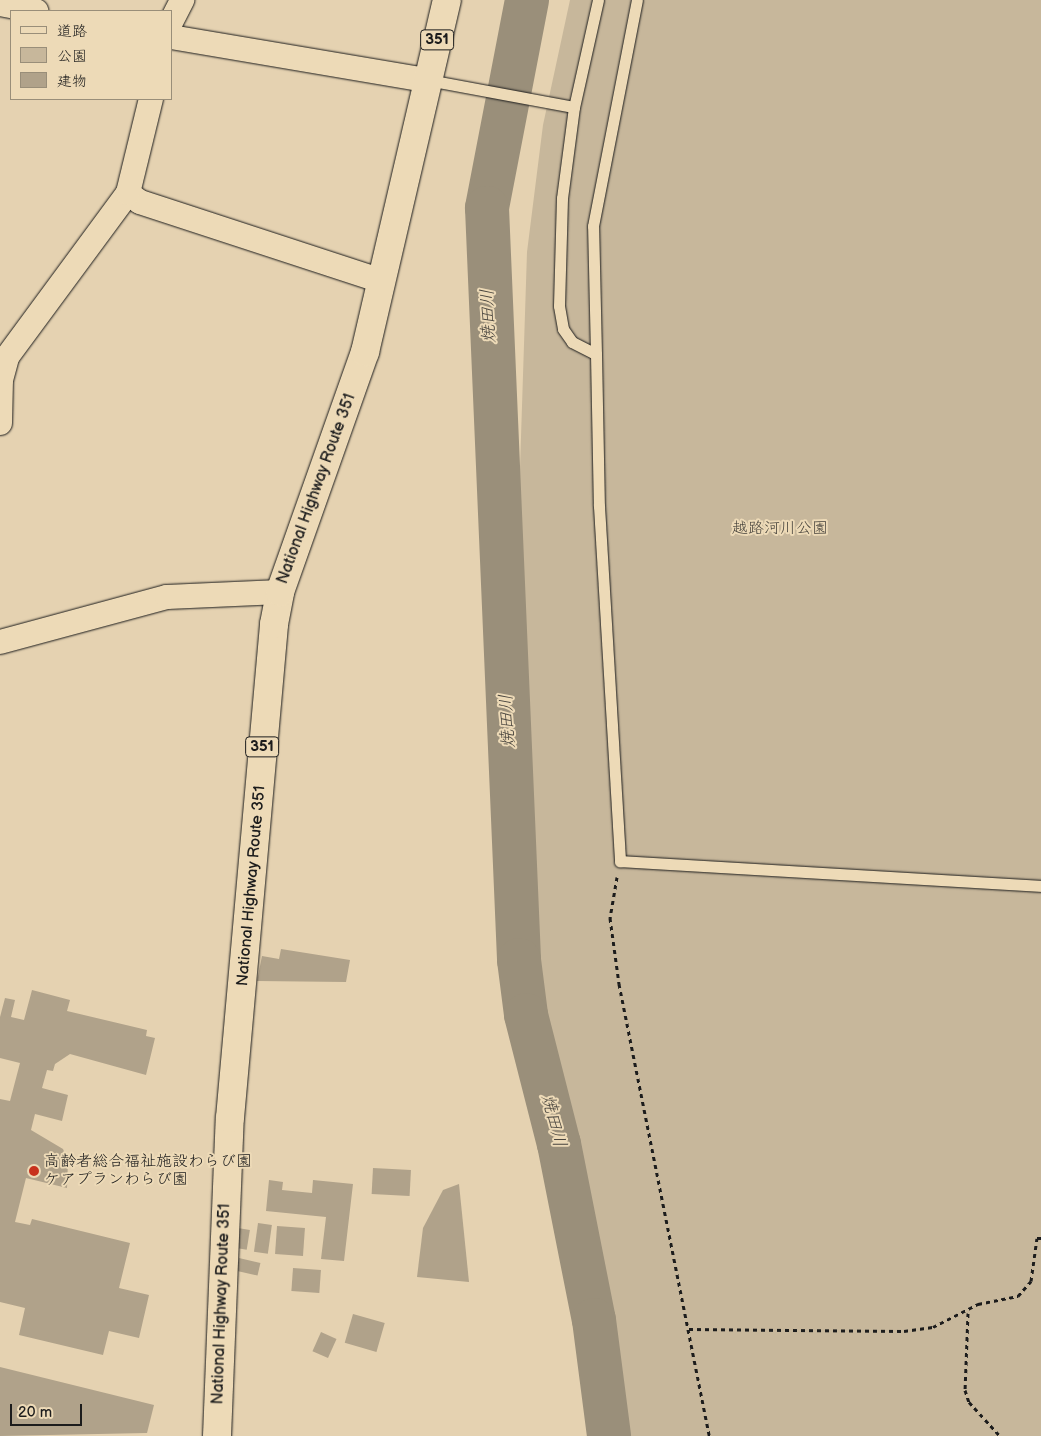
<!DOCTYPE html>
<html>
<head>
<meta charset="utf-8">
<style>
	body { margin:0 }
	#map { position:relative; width:1041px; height:1436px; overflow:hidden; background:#e5d2b1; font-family:"Balsamiq Sans","Klee One",sans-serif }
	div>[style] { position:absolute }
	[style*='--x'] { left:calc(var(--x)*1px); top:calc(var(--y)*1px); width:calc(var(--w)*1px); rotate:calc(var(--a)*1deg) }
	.green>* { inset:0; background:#c7b79b }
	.river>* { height:44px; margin:-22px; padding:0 22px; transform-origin:22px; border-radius:22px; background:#9a8f7a }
	.building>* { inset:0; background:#b0a28a; transform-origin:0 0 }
	.path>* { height:3px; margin-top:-1.5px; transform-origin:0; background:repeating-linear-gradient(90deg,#1c1c1c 0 4px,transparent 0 8px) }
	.roads { filter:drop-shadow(0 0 1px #1c1c1c) drop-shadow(0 0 1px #1c1c1c) }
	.service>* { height:11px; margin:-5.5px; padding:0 5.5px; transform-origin:5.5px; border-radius:5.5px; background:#eddab7 }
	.minor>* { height:24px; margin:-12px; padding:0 12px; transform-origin:12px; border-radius:12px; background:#eddab7 }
	.trunk>* { height:28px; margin:-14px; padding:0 14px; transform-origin:14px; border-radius:14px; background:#eddab7 }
	.dots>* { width:14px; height:14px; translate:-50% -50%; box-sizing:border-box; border:2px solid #eddab7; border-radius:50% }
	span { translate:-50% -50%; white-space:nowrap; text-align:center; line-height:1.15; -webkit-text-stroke:4px #eddab7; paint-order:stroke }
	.shield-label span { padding:1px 4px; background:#eddab7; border:1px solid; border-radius:4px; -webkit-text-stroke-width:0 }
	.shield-label { font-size:15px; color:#1c1c1c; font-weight:700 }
	.street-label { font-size:16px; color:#1c1c1c }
	.park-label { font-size:16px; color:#47433c }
	.poi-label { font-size:16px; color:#1c1c1c }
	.left { translate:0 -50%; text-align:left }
	.water-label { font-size:18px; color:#48443d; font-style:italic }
	.legend { position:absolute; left:10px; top:10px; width:162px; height:90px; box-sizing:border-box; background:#eddab7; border:1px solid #998e79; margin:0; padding:6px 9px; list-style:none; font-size:15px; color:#1c1c1c }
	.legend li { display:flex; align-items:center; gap:10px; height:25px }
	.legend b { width:25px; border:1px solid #998e79 }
	.scale { position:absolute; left:10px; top:1404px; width:72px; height:22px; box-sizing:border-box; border:2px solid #1c1c1c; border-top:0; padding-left:6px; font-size:15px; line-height:18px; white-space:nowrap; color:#1c1c1c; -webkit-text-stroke:4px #eddab7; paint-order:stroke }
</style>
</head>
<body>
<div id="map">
	<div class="green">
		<i style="clip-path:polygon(570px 0,1041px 0,1041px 1436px,630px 1436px,580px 1149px,547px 1028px,526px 810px,517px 560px,527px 252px,543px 125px)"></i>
	</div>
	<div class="river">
		<i style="--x:527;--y:0;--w:212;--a:100.9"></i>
		<i style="--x:487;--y:208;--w:753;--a:87.56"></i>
		<i style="--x:519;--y:960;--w:55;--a:82.7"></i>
		<i style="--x:526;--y:1015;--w:133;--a:75.7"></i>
		<i style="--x:559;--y:1144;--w:179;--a:78.8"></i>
		<i style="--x:594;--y:1320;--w:117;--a:82.6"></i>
	</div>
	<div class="building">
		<i style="clip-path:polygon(281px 949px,350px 960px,346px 982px,257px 981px,262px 956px,279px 959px)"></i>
		<i style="clip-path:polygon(32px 990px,70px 1000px,67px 1011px,147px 1030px,146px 1036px,155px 1038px,146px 1075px,70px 1054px,55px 1064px,53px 1071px,47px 1070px,42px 1088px,68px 1095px,62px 1121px,35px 1114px,31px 1130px,63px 1149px,68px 1161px,67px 1188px,26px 1178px,15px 1222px,30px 1225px,32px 1219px,130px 1243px,119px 1288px,149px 1295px,139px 1338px,109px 1331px,103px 1355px,19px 1335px,25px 1308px,0 1302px,0 1099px,10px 1101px,20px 1063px,0 1058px,0 1017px,5px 998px,15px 1000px,11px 1017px,24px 1020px)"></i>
		<i style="left:373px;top:1168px;width:38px;height:26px;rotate:3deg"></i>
		<i style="clip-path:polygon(269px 1180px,283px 1182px,282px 1190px,312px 1193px,313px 1180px,353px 1184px,344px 1261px,321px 1259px,326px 1217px,266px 1211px)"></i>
		<i style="clip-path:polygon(459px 1184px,469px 1282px,417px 1277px,423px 1228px,443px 1190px)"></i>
		<i style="left:258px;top:1223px;width:14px;height:29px;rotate:8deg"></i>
		<i style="left:277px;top:1226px;width:28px;height:28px;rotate:4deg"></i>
		<i style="left:238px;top:1228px;width:12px;height:20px;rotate:9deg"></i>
		<i style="left:239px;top:1258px;width:22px;height:13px;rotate:13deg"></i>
		<i style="left:293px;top:1268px;width:28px;height:23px;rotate:4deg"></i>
		<i style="left:353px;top:1314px;width:33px;height:30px;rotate:16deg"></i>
		<i style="left:321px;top:1332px;width:17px;height:21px;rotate:24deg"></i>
		<i style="clip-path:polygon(0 1367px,154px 1405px,147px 1433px,0 1436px)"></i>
	</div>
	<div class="path">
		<i style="--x:617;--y:877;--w:42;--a:99.7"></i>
		<i style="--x:610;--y:918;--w:67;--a:82.2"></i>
		<i style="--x:619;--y:984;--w:461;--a:78.7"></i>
		<i style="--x:968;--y:1313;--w:77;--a:92.2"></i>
		<i style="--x:965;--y:1390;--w:13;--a:72"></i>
		<i style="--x:969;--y:1402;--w:46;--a:47.6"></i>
		<i style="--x:689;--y:1329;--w:215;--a:0.5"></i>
		<i style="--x:904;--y:1331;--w:29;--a:-8"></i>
		<i style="--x:933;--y:1327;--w:51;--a:-27.1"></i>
		<i style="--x:978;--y:1304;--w:41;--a:-11.3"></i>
		<i style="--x:1018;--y:1296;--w:20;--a:-49"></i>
		<i style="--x:1031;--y:1281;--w:43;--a:-82.1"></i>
		<i style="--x:1037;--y:1238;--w:4;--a:0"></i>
	</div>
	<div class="roads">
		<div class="service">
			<i style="--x:598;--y:0;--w:110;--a:102.6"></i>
			<i style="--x:574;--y:107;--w:92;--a:97.5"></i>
			<i style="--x:562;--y:198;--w:108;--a:91.6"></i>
			<i style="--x:559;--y:306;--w:23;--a:80"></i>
			<i style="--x:563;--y:329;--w:16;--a:55"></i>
			<i style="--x:572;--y:342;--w:27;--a:27"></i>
			<i style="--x:596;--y:354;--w:152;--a:88.9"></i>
			<i style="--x:599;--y:506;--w:356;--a:86.6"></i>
			<i style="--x:620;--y:861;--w:422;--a:3.4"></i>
			<i style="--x:428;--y:80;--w:148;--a:10.5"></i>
			<i style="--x:596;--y:354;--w:128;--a:-91.3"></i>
			<i style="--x:593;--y:226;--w:230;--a:-79"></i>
		</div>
		<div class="minor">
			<i style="--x:0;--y:4;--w:37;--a:11"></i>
			<i style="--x:171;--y:22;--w:25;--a:-63"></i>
			<i style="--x:171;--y:37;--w:259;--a:9.6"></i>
			<i style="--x:128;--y:193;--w:15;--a:37"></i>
			<i style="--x:140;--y:202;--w:255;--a:18.1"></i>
			<i style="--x:0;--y:423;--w:43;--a:-88.7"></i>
			<i style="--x:1;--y:380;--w:24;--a:-75"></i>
			<i style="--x:7;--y:357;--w:204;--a:-53.6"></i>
			<i style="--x:128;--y:193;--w:97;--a:-76.3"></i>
			<i style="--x:0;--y:642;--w:173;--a:-15.1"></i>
			<i style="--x:167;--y:597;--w:113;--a:-2.5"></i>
		</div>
		<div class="trunk">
			<i style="--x:217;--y:1436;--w:318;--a:-87.7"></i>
			<i style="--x:230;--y:1118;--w:496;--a:-84.9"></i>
			<i style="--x:274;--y:624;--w:33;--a:-79"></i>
			<i style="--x:280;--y:592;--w:255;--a:-70.5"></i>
			<i style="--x:365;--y:352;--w:361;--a:-76.9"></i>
		</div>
	</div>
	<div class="dots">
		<i style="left:34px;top:1171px;background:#c8321e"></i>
	</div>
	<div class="shield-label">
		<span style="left:437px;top:40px">351</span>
		<span style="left:262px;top:747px">351</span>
	</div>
	<div class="street-label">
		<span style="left:317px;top:489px;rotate:-70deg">National Highway Route 351</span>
		<span style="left:252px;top:886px;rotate:-85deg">National Highway Route 351</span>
		<span style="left:222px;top:1304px;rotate:-88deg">National Highway Route 351</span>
	</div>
	<div class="park-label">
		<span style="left:780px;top:529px">越路河川公園</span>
	</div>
	<div class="poi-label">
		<span class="left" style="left:44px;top:1171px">高齢者総合福祉施設わらび園<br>ケアプランわらび園</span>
	</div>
	<div class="water-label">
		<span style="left:489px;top:316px;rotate:-92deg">焼田川</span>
		<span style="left:508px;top:721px;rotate:-93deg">焼田川</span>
		<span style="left:553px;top:1121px;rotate:76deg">焼田川</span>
	</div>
	<ul class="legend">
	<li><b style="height:6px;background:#eddab7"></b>道路</li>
	<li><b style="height:14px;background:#c7b79b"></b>公園</li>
	<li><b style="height:14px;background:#b0a28a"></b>建物</li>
	</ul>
	<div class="scale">20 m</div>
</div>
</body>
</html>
